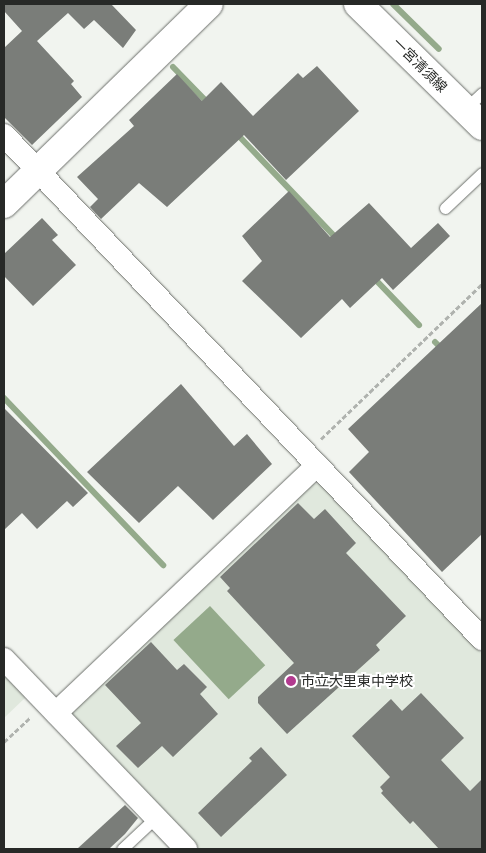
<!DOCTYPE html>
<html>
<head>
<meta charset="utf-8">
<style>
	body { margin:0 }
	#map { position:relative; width:486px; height:853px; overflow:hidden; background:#f1f4ef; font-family:Helvetica,"Noto Sans JP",sans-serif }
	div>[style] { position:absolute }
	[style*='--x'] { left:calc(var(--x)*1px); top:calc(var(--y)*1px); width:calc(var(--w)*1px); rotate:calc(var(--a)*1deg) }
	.built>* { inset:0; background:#e0e8dd }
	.water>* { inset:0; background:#94aa8b; transform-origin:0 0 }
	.stream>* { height:6px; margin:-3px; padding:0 3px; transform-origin:3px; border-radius:3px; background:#94aa8b }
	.building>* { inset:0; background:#7a7d79 }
	.path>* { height:3px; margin-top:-1.5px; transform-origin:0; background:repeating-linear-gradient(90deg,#afb2ae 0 5px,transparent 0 7.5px) }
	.roads { filter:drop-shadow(0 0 1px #6c6f6b) drop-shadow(0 0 1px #6c6f6b) }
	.lane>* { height:11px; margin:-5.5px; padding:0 5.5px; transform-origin:5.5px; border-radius:5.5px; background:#fff }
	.street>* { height:22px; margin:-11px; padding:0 11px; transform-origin:11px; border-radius:11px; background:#fff }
	.secondary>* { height:28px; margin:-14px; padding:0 14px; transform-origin:14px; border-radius:14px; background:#fff }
	.dots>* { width:14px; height:14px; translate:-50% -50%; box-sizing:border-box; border:2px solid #fff; border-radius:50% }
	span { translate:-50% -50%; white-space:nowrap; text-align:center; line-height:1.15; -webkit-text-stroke:4px #fff; paint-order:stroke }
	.street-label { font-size:14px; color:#272927 }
	.poi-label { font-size:14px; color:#272927 }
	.left { translate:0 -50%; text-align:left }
	.frame { position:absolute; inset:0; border:5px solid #272927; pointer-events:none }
</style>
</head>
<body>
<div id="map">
	<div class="built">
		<i style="clip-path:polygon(307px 483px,320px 484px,482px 654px,482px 849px,198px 849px,71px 716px,71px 708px)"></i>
		<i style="clip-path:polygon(4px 673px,26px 697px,4px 718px)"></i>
	</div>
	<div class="water">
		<i style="left:210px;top:606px;width:81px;height:50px;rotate:47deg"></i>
	</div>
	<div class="stream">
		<i style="--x:393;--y:4;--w:64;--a:44.4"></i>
		<i style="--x:173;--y:67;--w:52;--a:45.8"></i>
		<i style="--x:236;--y:133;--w:148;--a:46.4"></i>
		<i style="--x:372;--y:276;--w:68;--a:46.2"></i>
		<i style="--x:435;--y:342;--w:11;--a:45"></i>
		<i style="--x:4;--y:398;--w:231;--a:46.4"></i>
	</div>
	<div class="building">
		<i style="clip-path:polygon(4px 4px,111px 4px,136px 30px,123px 48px,94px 20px,84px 29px,68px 13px,37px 41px,74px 81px,71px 84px,82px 97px,32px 145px,4px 117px,4px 48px,22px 31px,4px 11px)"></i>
		<i style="clip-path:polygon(317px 66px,359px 111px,286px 180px,244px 135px,167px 207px,139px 183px,101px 219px,90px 207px,98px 199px,77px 177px,134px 126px,129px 120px,177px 74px,202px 101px,221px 82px,253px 116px,298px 73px,303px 78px)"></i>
		<i style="clip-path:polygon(289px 191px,330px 237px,369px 203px,411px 248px,438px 223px,450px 236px,393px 290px,382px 278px,350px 308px,342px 299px,301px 338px,242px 281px,262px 261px,242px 236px)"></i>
		<i style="clip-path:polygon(42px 218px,58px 235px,52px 240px,76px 265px,33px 306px,4px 276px,4px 254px)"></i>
		<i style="clip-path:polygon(482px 303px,482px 534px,442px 572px,349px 472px,369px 452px,348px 429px)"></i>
		<i style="clip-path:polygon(181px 384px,234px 446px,247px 434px,272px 464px,213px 520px,178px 486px,139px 523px,87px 472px)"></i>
		<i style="clip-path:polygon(4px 408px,88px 493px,73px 507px,67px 501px,37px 529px,22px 513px,4px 530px)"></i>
		<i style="clip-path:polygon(298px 503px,314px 519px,325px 509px,356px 543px,346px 553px,406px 616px,376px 645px,380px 650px,287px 734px,258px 703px,258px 697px,294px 663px,227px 591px,230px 588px,220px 577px)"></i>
		<i style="clip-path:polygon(151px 642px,177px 670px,184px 664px,207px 687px,200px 694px,218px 714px,173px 757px,162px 746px,138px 768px,116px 746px,141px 723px,105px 685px)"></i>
		<i style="clip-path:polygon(421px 693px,464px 738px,441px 760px,470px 791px,482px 779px,482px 849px,439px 849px,413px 821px,410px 824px,381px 793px,383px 791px,380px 787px,390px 777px,352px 736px,391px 699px,402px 711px)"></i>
		<i style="clip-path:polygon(261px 747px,287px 775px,221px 837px,198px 813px,252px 761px,249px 758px)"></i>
		<i style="clip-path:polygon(125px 805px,138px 818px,125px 834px,109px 849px,77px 849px)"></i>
	</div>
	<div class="path">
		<i style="--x:321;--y:439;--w:223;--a:-43.9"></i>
		<i style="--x:4;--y:742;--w:37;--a:-43"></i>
	</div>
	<div class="roads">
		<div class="lane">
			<i style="--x:465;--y:109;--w:23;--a:-43"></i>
			<i style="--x:445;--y:208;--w:51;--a:-43.4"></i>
			<i style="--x:122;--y:849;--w:45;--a:-43.2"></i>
		</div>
		<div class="street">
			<i style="--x:4;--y:135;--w:695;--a:46.52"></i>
			<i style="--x:4;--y:659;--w:263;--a:46.2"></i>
			<i style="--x:56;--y:713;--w:360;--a:-43.5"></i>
		</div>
		<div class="secondary">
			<i style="--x:358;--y:4;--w:174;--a:44.5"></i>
			<i style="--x:4;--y:204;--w:286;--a:-44.3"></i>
		</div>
	</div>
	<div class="dots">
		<i style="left:291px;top:681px;background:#b23a8f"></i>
	</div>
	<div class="street-label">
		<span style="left:420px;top:65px;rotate:45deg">一宮清須線</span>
	</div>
	<div class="poi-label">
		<span class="left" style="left:301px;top:681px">市立大里東中学校</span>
	</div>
	<div class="frame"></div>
</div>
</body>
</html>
